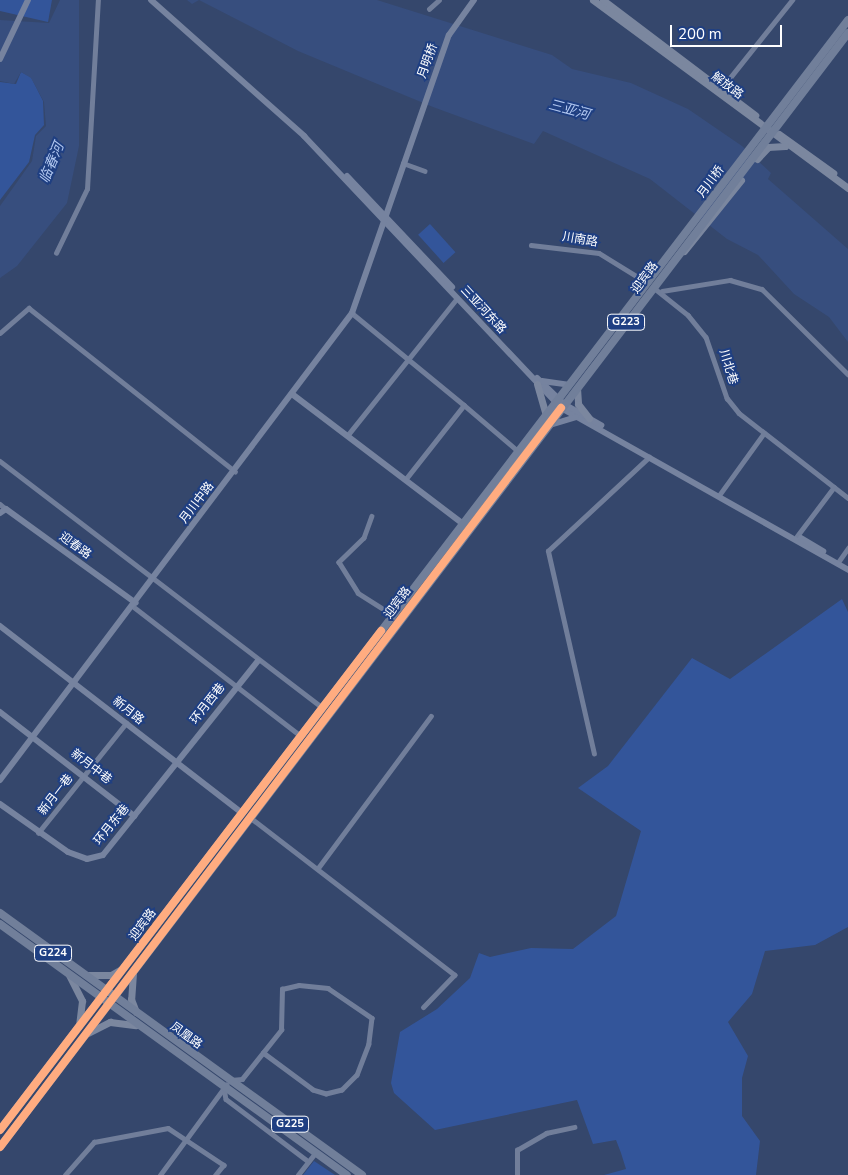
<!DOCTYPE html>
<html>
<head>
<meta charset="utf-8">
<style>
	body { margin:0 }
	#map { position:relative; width:848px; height:1175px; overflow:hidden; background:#35476c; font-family:"Nunito Sans","Noto Sans SC",sans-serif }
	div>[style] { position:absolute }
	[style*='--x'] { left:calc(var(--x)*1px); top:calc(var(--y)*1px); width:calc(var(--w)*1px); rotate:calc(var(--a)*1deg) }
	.green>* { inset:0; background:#33559a; transform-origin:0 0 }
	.water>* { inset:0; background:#374e7e }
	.street>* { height:4.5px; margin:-2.25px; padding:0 2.25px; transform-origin:2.25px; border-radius:2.25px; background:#717e9a }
	.secondary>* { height:6px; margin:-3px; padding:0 3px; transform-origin:3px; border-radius:3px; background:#76839f }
	.primary>* { height:7px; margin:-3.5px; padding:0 3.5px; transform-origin:3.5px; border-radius:3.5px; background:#7b879f }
	.highway>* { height:8px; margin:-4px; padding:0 4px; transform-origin:4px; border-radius:4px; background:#717f9a }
	.cycleway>* { height:8px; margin:-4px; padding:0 4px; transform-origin:4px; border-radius:4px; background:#ffac80 }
	span { translate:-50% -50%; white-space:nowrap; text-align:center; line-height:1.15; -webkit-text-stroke:4px #1f3f82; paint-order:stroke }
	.shield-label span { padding:1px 4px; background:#1f3f82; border:1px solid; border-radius:4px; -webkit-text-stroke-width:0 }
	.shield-label { font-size:11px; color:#fff; font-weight:700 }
	.street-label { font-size:12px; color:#fff }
	.water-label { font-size:14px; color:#b1c7f0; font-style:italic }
	.scale { position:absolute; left:670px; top:25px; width:112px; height:22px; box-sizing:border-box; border:2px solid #fff; border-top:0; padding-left:6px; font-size:15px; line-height:18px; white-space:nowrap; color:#fff; -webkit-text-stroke:4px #1f3f82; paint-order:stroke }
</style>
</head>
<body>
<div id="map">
	<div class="green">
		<i style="clip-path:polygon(0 0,52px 0,48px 22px,0 11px)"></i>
		<i style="clip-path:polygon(21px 72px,31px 77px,43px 101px,44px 125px,35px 135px,29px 162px,0 200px,0 82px,16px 84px)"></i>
		<i style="left:430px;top:224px;width:38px;height:16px;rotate:48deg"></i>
		<i style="clip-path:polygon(842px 599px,848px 612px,848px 927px,815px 945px,765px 951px,752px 994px,728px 1022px,748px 1056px,742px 1078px,742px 1116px,760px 1141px,756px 1175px,604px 1175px,626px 1169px,621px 1153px,616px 1140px,593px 1144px,577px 1100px,435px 1130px,394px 1093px,391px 1083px,400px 1032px,437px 1009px,470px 978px,479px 953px,490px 957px,531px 948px,573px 949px,616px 916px,641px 831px,578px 788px,608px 766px,692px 658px,730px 679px)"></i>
		<i style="clip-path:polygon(314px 1161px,335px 1175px,303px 1175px)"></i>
	</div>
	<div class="water">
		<i style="clip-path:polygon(60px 0,79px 0,79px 146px,67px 203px,17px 266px,0 278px,0 206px,32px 161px,36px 136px,46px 126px,44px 102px,31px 78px,21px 72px,14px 84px,0 81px,0 20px,49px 23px)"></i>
		<i style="clip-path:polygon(187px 0,377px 0,552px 55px,572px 69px,631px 83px,688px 109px,742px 146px,771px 173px,768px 179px,848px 249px,848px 342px,829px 317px,794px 294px,758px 255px,727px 239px,650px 179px,543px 131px,534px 144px,433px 107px,298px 51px,199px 0,192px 4px)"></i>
	</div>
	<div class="street">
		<i style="--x:429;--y:9;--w:13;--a:-42"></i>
		<i style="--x:721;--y:89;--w:114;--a:-51.4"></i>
		<i style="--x:403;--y:163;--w:23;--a:20"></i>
		<i style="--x:531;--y:245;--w:68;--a:6.7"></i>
		<i style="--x:599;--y:253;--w:57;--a:31.5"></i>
		<i style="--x:56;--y:253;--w:71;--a:-64.2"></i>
		<i style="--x:87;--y:189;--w:189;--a:-86.7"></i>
		<i style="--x:653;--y:287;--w:45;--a:38.7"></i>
		<i style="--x:688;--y:315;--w:28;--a:51"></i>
		<i style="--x:706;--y:337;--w:65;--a:71"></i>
		<i style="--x:727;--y:398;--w:19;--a:51"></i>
		<i style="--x:739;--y:413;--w:138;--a:37.9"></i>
		<i style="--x:662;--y:291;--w:69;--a:-9.2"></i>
		<i style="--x:730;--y:280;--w:33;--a:16"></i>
		<i style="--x:762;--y:289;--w:121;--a:44.7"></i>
		<i style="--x:352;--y:313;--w:145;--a:39.4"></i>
		<i style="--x:0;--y:333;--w:38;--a:-41"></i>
		<i style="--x:29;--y:308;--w:263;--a:38.4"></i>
		<i style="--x:347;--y:436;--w:176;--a:-51.4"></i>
		<i style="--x:0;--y:461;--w:405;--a:37.4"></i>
		<i style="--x:405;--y:480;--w:95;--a:-51.8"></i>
		<i style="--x:464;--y:405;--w:71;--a:40.4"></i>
		<i style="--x:720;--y:494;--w:75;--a:-54.2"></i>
		<i style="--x:0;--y:504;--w:8;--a:40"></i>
		<i style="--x:372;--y:516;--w:23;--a:110"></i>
		<i style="--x:364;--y:538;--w:35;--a:136"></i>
		<i style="--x:339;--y:562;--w:36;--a:58"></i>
		<i style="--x:358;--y:593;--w:41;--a:32.2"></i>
		<i style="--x:797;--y:536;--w:61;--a:-52.9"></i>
		<i style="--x:839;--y:561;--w:16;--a:-55"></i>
		<i style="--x:134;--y:607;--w:211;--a:37.7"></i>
		<i style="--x:594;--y:754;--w:208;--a:-102.8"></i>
		<i style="--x:548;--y:551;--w:138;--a:-42.9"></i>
		<i style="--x:251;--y:818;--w:257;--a:37.6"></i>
		<i style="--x:455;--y:975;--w:45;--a:134.1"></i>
		<i style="--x:38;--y:833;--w:141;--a:-51.3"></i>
		<i style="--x:318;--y:868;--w:189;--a:-53.4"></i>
		<i style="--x:231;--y:1080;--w:11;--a:-5"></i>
		<i style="--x:242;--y:1079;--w:63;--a:-51.5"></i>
		<i style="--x:281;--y:1030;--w:41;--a:-88.6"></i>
		<i style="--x:282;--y:989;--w:17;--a:-13"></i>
		<i style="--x:299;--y:985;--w:29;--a:6"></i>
		<i style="--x:328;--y:988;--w:53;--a:34.3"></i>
		<i style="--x:372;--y:1018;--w:26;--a:97"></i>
		<i style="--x:369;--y:1044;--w:33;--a:111"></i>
		<i style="--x:357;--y:1075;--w:21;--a:135"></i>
		<i style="--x:342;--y:1090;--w:16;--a:166"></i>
		<i style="--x:326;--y:1094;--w:14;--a:-163"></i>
		<i style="--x:313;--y:1090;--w:62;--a:-143.5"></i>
		<i style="--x:224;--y:1088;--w:11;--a:80"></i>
		<i style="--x:226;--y:1099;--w:103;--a:37.1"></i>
		<i style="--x:65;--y:1175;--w:44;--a:-48.7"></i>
		<i style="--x:94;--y:1142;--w:75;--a:-10.7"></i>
		<i style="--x:168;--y:1128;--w:67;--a:33.5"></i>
		<i style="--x:224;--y:1165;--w:13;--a:129"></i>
		<i style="--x:160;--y:1175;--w:112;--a:-53.7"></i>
		<i style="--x:298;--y:1175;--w:28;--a:-52"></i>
		<i style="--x:517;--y:1175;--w:25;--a:-90"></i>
		<i style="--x:517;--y:1150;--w:34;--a:-30"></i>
		<i style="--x:546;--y:1133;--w:29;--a:-12"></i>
	</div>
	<div class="secondary">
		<i style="--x:151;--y:0;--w:205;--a:41.6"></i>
		<i style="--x:304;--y:136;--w:374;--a:46.6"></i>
		<i style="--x:561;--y:408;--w:330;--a:29.4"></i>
		<i style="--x:0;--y:59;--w:65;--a:-64.6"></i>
		<i style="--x:347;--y:176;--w:153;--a:46.6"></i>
		<i style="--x:537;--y:378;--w:37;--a:44"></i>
		<i style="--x:564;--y:404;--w:43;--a:29.6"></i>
		<i style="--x:542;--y:381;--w:28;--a:8"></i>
		<i style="--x:292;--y:394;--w:215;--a:37.2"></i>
		<i style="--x:550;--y:425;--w:27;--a:-17"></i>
		<i style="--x:0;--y:513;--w:7;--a:-34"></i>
		<i style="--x:6;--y:509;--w:160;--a:35.9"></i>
		<i style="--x:801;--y:538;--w:26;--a:31"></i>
		<i style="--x:0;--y:626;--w:306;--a:37.7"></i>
		<i style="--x:0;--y:712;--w:170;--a:37.8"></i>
		<i style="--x:0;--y:780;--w:585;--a:-52.99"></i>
		<i style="--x:352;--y:313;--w:294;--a:-70.8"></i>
		<i style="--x:449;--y:35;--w:43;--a:-54.5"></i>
		<i style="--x:0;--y:804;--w:83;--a:35.2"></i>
		<i style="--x:68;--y:852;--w:20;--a:20"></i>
		<i style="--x:87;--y:859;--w:16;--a:-14"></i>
		<i style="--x:103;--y:855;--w:248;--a:-51.4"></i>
	</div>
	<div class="primary">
		<i style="--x:593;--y:0;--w:317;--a:36.4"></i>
		<i style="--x:603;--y:0;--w:191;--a:37.1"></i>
		<i style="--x:779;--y:134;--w:67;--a:35.8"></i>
		<i style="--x:757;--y:159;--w:16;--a:-47"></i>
		<i style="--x:768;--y:147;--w:17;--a:-3"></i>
		<i style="--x:684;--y:251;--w:91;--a:-51.2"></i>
		<i style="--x:537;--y:384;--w:33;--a:74"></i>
		<i style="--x:577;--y:388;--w:16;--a:86"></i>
		<i style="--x:578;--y:404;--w:18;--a:52"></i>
		<i style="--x:133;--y:973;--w:26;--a:94"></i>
		<i style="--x:131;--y:999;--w:14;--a:69"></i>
		<i style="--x:69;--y:975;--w:29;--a:63"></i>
		<i style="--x:82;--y:1001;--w:25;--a:97"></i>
		<i style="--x:86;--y:975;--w:25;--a:0"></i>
		<i style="--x:111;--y:975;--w:14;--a:-30"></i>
		<i style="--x:88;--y:1033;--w:25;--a:-27"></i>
		<i style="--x:110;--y:1022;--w:26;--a:7"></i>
	</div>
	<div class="highway">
		<i style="--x:0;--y:913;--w:447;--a:35.9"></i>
		<i style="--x:0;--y:924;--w:428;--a:35.9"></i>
		<i style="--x:0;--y:1130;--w:1397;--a:-52.62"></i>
		<i style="--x:0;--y:1147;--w:1400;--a:-52.72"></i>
	</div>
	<div class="cycleway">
		<i style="--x:0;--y:1130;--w:628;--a:-52.64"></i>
		<i style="--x:0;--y:1147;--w:928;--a:-52.8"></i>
	</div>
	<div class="shield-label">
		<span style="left:626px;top:322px">G223</span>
		<span style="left:53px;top:953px">G224</span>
		<span style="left:290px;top:1124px">G225</span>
	</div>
	<div class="street-label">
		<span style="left:428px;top:61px;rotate:-70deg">月明桥</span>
		<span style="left:727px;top:86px;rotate:37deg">解放路</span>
		<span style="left:711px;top:182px;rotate:-53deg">月川桥</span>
		<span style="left:580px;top:240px;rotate:10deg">川南路</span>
		<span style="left:645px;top:278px;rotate:-53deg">迎宾路</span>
		<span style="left:483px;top:310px;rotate:47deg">三亚河东路</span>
		<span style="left:728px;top:367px;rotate:73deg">川北巷</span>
		<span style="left:197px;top:503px;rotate:-53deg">月川中路</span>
		<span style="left:75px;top:546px;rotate:36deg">迎春路</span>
		<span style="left:398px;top:603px;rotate:-53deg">迎宾路</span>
		<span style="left:208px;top:704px;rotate:-52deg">环月西巷</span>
		<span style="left:128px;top:711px;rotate:38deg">新月路</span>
		<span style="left:91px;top:767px;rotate:38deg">新月中巷</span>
		<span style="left:56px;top:795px;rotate:-52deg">新月一巷</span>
		<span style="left:112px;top:825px;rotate:-51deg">环月东巷</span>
		<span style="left:143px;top:925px;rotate:-53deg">迎宾路</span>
		<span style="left:186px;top:1036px;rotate:36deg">凤凰路</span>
	</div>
	<div class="water-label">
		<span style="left:569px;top:110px;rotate:15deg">三亚河</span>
		<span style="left:52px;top:163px;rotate:-67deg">临春河</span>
	</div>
	<div class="scale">200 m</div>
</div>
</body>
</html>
